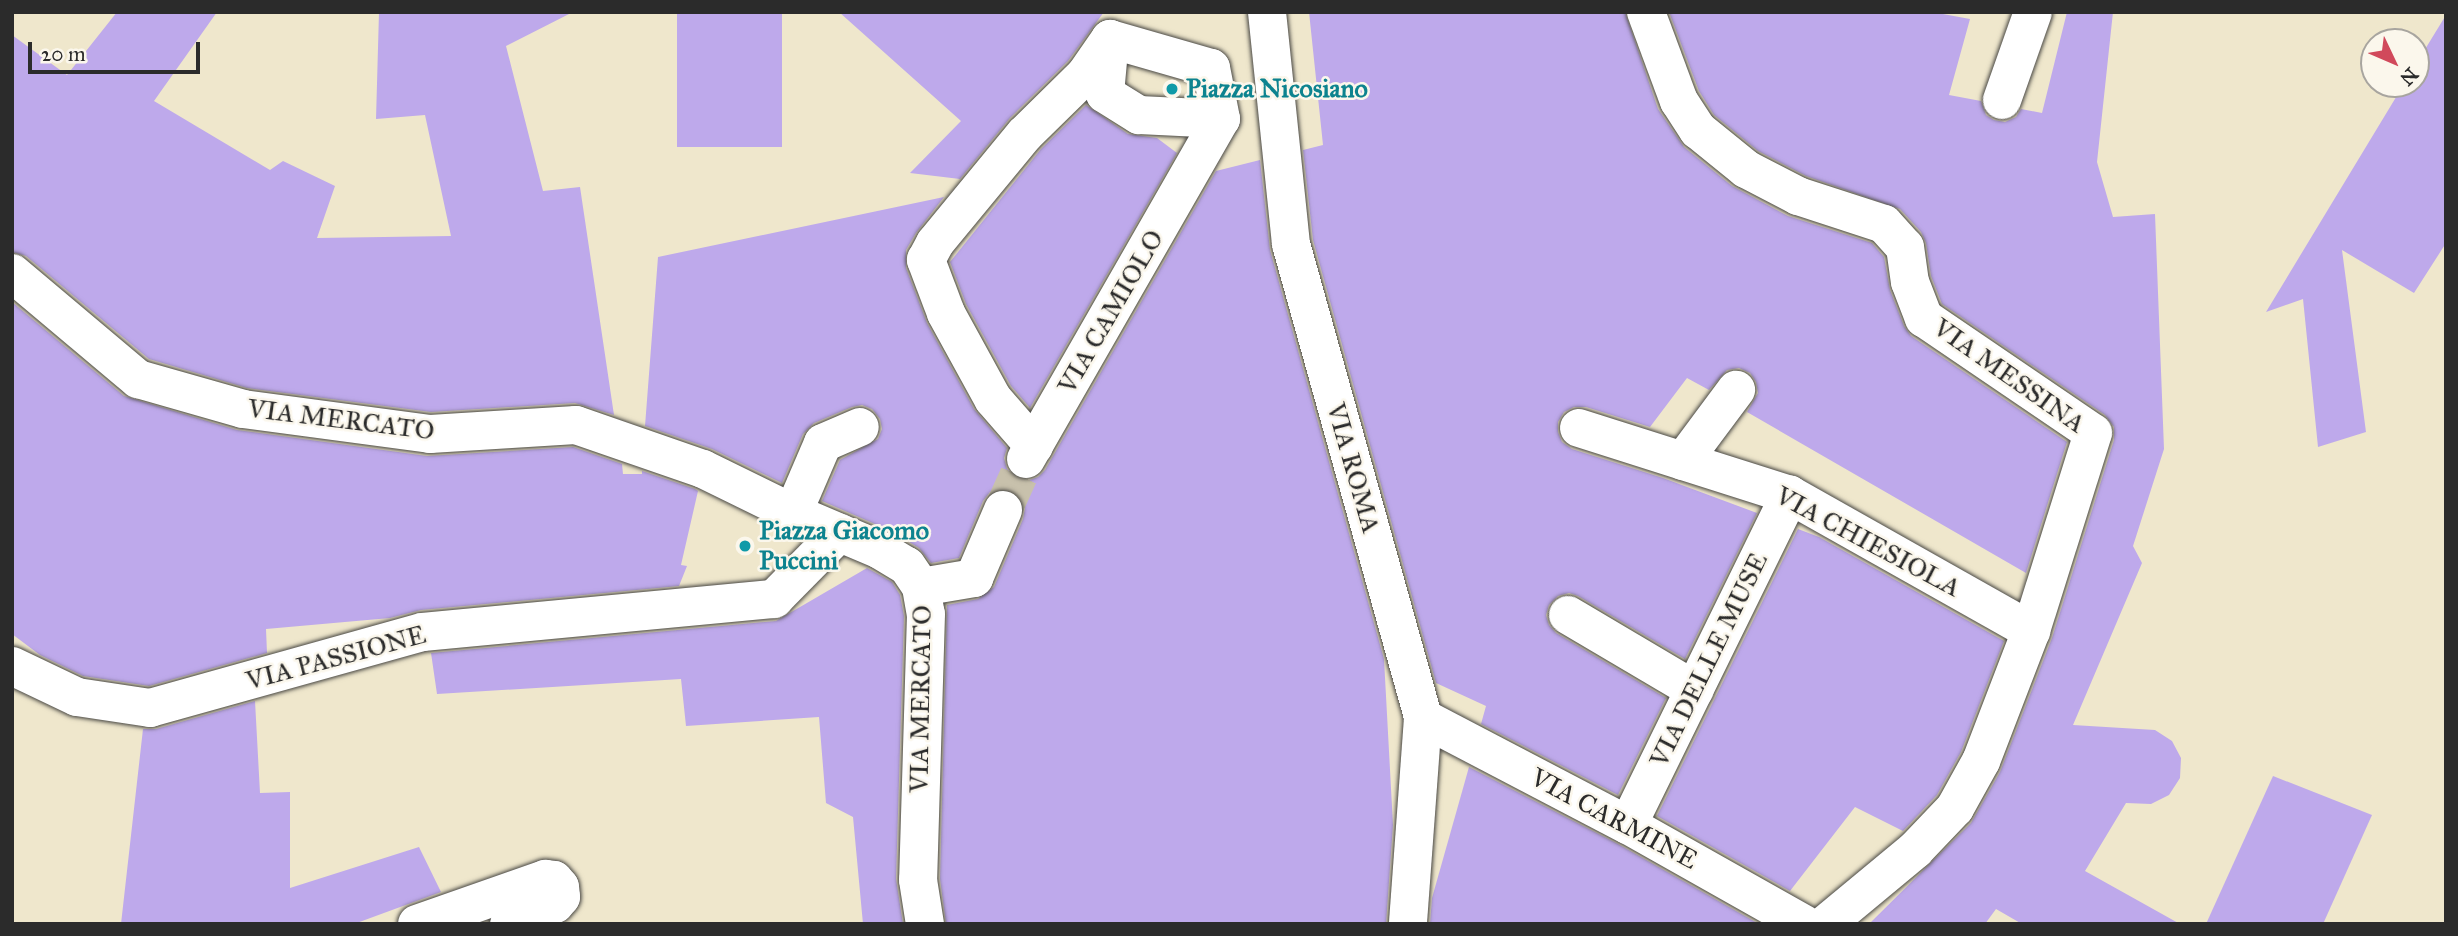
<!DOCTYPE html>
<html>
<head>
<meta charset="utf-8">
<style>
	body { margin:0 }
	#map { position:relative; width:2458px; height:936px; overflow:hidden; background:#efe7cc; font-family:"IM FELL Great Primer",serif }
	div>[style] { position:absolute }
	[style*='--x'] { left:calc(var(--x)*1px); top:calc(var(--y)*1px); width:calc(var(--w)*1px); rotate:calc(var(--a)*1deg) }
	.building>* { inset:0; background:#bea9eb; transform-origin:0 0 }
	.minor-tunnel>* { height:38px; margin-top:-19px; transform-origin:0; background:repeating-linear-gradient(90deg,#c8c1ac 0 38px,transparent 0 57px) }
	.roads { filter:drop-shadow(0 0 2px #484743) drop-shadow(0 0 2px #484743) }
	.minor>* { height:38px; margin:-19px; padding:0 19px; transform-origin:19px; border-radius:19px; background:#fff }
	.dots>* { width:19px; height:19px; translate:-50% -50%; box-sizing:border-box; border:4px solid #fbf7ec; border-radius:50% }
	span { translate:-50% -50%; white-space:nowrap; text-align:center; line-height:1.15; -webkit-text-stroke:5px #fbf7ec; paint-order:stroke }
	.culture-label { font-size:26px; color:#0d838f; font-weight:700 }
	.left { translate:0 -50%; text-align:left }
	.street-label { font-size:26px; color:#2b2b2b }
	.frame { position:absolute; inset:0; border:14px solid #2b2b2b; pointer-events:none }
	.north { position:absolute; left:2360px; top:28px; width:70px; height:70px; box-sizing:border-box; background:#fbf7ec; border:2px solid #a8a59f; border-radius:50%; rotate:134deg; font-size:19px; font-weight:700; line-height:28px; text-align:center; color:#2b2b2b }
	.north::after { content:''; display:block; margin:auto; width:24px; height:32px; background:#d1495b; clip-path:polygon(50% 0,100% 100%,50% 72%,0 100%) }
	.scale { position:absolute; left:28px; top:42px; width:172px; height:32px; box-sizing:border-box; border:4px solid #2b2b2b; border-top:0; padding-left:9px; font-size:21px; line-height:24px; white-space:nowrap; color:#2b2b2b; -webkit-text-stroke:5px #fbf7ec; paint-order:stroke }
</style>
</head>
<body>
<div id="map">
	<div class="building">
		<i style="clip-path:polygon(117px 12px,217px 12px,154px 101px,270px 170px,283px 161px,335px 186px,317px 238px,451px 236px,425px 115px,376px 119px,379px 12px,573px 12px,506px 46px,543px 191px,580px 187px,614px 415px,575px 403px,431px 412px,247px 388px,149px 359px,26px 256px,12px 252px,12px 35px,67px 75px)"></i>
		<i style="left:677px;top:12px;width:105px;height:135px"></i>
		<i style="clip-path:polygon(839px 12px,1104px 12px,1068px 61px,1010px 118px,960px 179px,910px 173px,961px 121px)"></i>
		<i style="clip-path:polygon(1309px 12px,1625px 12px,1658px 109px,1684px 147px,1732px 186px,1788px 216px,1872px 243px,1884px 257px,1890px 290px,1904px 326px,1911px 336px,2067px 442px,2026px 573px,1747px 412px,1758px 393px,1756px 382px,1750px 373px,1739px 368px,1727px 370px,1709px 390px,1687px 378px,1650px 427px,1586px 407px,1574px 407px,1564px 412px,1558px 422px,1558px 432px,1562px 442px,1572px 449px,1663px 478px,1757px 513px,1685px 659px,1578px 596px,1569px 593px,1558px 596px,1549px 605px,1546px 615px,1549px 625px,1556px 633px,1666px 698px,1618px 795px,1481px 724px,1486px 706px,1436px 683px,1313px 240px,1303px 150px,1323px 145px)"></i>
		<i style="clip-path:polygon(1669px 12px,1932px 12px,1970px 19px,1949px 95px,1981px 101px,1986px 115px,1994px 120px,2005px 122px,2016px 117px,2021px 109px,2042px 113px,2067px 12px,2113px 12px,2097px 162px,2113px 217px,2155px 214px,2164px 449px,2133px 546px,2142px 563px,2073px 725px,2155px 730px,2172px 741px,2181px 758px,2180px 778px,2169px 795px,2151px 804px,2126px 803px,2085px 871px,2180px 924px,2022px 924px,1996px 909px,1985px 924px,1869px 924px,1971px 823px,2000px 772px,2052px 638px,2114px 440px,2114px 427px,2105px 415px,1942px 304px,1931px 276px,1926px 243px,1921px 232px,1900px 209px,1806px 176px,1758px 151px,1714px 115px,1699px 91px)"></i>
		<i style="clip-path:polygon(2446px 15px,2446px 243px,2414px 293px,2342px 250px,2366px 432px,2318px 447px,2303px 299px,2266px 312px,2404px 84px,2416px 84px,2416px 64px)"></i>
		<i style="clip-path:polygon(1086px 105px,1128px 134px,1157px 138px,1177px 153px,1030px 408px,1011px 386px,966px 304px,950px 262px,1041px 149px)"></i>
		<i style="clip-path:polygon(1260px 160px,1270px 250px,1384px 659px,1393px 825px,1386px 924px,946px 924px,940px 879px,947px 605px,978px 599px,994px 587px,1023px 519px,1025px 508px,1021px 497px,1011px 490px,1001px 488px,990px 492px,983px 501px,959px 558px,931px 563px,919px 548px,891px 531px,822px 501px,840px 460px,878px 439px,882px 429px,880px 419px,872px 409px,862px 405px,852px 407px,814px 423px,803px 434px,782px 483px,712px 449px,645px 426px,658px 257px,944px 197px,916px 233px,906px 250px,906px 268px,927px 323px,974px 409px,1007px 448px,1004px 458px,1007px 469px,1016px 478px,1027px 481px,1038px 477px,1045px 470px,1216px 171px)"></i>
		<i style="clip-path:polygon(12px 302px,124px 396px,237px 430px,427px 456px,573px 447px,622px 464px,623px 474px,642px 474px,642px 471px,695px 489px,698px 491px,681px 565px,687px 566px,679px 586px,421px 610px,390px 618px,266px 629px,267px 653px,149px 686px,83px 676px,40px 655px,12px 634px)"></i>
		<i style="clip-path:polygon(1798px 529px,1819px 537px,2004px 641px,1961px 752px,1937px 795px,1903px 831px,1855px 807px,1790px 891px,1657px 816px)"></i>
		<i style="clip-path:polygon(867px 568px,892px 582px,900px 595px,904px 616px,896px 879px,903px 924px,863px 924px,853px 817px,826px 803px,819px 717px,686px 726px,681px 679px,437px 694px,431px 653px,776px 621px)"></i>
		<i style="clip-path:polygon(255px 701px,260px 793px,290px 792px,290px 888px,419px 847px,441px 892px,354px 924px,121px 924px,143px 729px,156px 729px)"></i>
		<i style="clip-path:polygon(1469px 767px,1618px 844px,1759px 924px,1430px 924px,1432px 898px)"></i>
		<i style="clip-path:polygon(2273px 776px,2372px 815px,2323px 924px,2206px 924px)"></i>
	</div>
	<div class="minor-tunnel">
		<i style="--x:1003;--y:510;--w:56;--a:-65.7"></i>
	</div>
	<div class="roads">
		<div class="minor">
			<i style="--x:1267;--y:12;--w:233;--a:84.1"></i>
			<i style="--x:1291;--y:244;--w:492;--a:74.4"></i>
			<i style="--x:1423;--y:718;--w:207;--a:94.2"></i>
			<i style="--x:1646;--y:12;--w:95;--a:69.7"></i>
			<i style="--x:1679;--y:101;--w:35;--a:57"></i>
			<i style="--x:1698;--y:130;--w:62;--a:39.1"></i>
			<i style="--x:1746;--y:169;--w:59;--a:27.4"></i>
			<i style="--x:1798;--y:196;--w:90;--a:18"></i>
			<i style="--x:1884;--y:224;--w:31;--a:48"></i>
			<i style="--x:1905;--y:247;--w:35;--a:82"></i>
			<i style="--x:1910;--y:282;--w:39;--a:69"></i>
			<i style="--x:1924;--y:318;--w:204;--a:34.2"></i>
			<i style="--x:2093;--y:433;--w:207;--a:107.4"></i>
			<i style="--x:2031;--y:631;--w:139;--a:111"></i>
			<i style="--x:1981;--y:761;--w:54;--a:119"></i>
			<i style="--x:1955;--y:808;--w:58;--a:133.6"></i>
			<i style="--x:1915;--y:850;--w:116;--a:140.3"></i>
			<i style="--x:2002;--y:100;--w:93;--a:-70.6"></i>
			<i style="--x:12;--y:273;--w:165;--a:40.1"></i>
			<i style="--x:138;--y:379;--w:109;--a:15.9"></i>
			<i style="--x:243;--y:409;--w:189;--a:7.6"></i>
			<i style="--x:430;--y:434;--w:146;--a:-3.5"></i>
			<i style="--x:576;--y:425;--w:134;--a:19.1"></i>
			<i style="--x:703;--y:469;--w:100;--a:26.1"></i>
			<i style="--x:793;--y:513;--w:95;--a:23"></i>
			<i style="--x:880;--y:550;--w:31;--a:31"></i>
			<i style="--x:907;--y:566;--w:25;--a:56"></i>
			<i style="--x:921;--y:587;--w:27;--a:80"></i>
			<i style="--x:926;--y:614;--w:266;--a:91.7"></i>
			<i style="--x:918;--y:880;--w:45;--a:81"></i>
			<i style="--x:1579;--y:428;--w:221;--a:17.6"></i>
			<i style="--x:1790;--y:495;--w:277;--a:29.4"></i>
			<i style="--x:1034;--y:446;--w:62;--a:-131.1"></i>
			<i style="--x:993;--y:399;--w:98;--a:-118.7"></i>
			<i style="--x:946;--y:313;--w:57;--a:-110.7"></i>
			<i style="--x:926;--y:260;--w:19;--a:-62"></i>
			<i style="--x:935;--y:243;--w:141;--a:-50.5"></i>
			<i style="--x:1025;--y:134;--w:84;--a:-44.5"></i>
			<i style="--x:1085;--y:75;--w:44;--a:-55.2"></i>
			<i style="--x:1026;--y:459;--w:392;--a:-60.2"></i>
			<i style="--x:1221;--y:119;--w:52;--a:-101.1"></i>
			<i style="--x:1211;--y:68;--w:105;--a:-164"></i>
			<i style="--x:1110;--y:39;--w:55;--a:95.2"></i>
			<i style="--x:1105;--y:94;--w:40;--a:32"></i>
			<i style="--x:1139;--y:115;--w:82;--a:2.8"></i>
			<i style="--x:1683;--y:461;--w:89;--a:-53.3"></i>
			<i style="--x:793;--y:513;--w:76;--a:-66.8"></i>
			<i style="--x:823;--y:443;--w:40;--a:-23.4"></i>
			<i style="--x:921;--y:587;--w:54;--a:-9.6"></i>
			<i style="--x:974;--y:578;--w:74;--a:-66.9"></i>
			<i style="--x:1568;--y:615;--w:147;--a:30.6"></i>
			<i style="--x:12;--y:666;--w:72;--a:25.5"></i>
			<i style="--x:77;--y:697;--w:74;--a:8.6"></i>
			<i style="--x:150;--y:708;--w:283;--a:-15.6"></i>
			<i style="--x:423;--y:632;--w:353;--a:-5.4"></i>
			<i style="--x:774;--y:599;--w:93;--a:-45.4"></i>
			<i style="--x:1423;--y:718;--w:231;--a:27.6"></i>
			<i style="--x:1628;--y:825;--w:202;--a:29.4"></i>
			<i style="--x:1628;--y:825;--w:368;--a:-63.9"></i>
			<i style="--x:417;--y:924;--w:136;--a:-19.4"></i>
			<i style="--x:545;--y:879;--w:9;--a:6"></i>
			<i style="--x:554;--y:880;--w:9;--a:49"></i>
			<i style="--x:560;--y:887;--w:10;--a:84"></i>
			<i style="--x:561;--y:897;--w:9;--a:131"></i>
			<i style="--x:555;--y:904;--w:50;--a:156.5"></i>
		</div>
	</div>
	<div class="dots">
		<i style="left:1172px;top:89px;background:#0f9aa8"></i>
		<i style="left:745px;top:546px;background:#0f9aa8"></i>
	</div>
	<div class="culture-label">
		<span class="left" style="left:1186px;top:89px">Piazza Nicosiano</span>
		<span class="left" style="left:759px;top:546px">Piazza Giacomo<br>Puccini</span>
	</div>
	<div class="street-label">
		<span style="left:1111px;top:312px;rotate:-60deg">VIA CAMIOLO</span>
		<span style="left:2009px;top:376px;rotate:35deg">VIA MESSINA</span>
		<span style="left:341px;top:420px;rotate:7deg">VIA MERCATO</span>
		<span style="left:1353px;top:468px;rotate:74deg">VIA ROMA</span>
		<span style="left:1868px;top:542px;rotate:28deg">VIA CHIESIOLA</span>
		<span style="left:336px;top:658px;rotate:-15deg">VIA PASSIONE</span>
		<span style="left:1709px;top:660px;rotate:-64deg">VIA DELLE MUSE</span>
		<span style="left:921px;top:699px;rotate:-89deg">VIA MERCATO</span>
		<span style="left:1614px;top:819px;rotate:28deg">VIA CARMINE</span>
	</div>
	<div class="frame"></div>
	<div class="north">N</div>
	<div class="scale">20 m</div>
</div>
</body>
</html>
